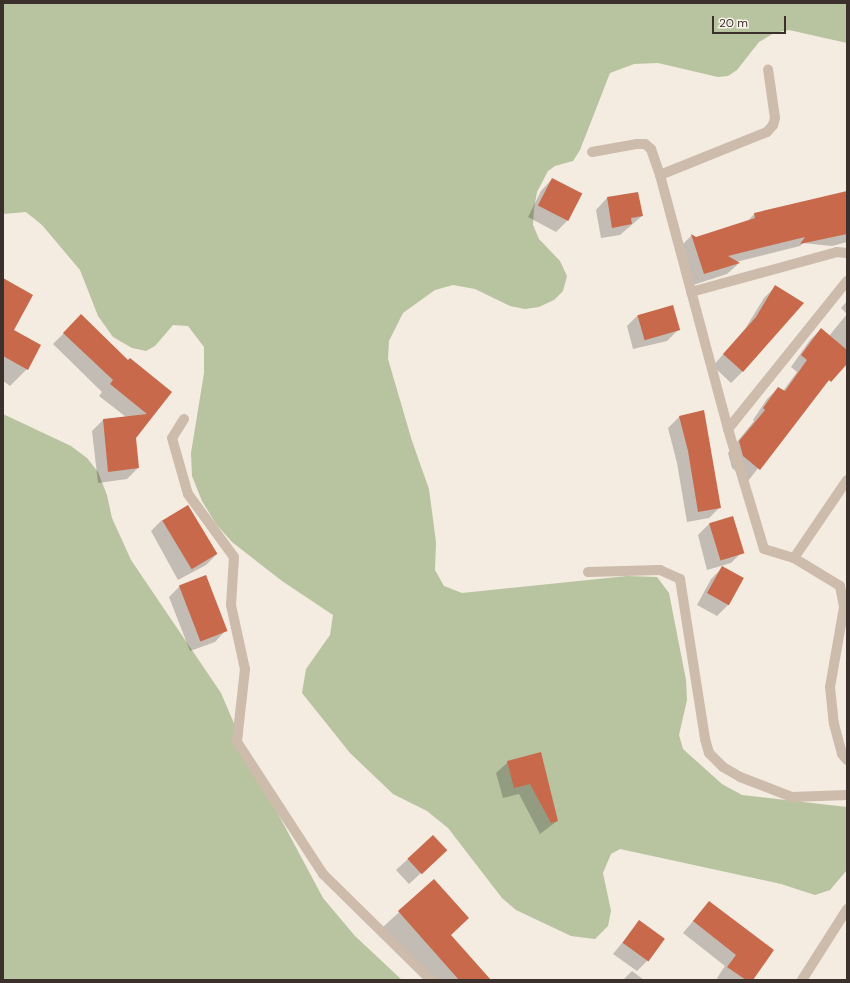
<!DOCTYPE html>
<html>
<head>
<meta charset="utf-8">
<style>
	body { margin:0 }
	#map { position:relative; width:850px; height:983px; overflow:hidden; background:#f4ebe1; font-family:"DM Sans",sans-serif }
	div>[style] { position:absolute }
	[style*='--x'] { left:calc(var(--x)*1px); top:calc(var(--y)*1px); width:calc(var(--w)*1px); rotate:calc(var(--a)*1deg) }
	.green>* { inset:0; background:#b8c4a0 }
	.shadow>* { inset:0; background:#0003 }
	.building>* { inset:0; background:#c8694b; transform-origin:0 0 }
	.minor>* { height:10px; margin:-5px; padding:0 5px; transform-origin:5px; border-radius:5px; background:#cdbbac }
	span { translate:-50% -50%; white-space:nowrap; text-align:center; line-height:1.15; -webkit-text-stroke:3.5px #fbf5ee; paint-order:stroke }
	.frame { position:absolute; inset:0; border:4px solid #3b302b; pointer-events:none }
	.scale { position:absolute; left:712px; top:16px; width:74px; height:18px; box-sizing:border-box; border:2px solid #3b302b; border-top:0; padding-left:5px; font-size:12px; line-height:14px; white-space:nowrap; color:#3b302b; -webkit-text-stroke:3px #fbf5ee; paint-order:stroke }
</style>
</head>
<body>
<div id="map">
	<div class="green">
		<i style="clip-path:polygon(3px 3px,847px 3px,847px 43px,789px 30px,774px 33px,759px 42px,737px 70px,728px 76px,718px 77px,658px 63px,634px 64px,610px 73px,580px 150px,573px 161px,555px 166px,548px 171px,537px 192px,534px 209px,533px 225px,539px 239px,560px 261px,567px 276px,563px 291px,554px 300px,539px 307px,525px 309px,510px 306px,475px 289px,453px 285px,435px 290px,403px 313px,389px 341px,388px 359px,412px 441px,429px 489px,436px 542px,435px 570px,444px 586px,462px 593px,627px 576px,657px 577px,669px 593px,686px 680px,687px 700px,679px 735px,683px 749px,722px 784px,742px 795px,847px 807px,847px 870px,830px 890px,815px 895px,781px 884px,620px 849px,611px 854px,603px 873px,611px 911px,608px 926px,595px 939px,571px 936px,516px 910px,502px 898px,448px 828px,427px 811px,393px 794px,350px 753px,302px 693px,306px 669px,330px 635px,333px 615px,282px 581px,232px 542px,216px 524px,202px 501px,192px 476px,191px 453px,204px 373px,204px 347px,188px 326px,173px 325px,155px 346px,146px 351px,132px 348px,113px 337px,98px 316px,80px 270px,42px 225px,26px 212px,3px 214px)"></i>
		<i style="clip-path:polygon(3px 414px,71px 446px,87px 458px,98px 472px,107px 495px,112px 518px,131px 560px,221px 693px,251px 763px,323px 898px,355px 936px,402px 980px,3px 980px)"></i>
	</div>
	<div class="shadow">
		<i style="clip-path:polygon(552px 179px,567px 221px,556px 232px,528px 217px,541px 191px)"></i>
		<i style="clip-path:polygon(847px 192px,847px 242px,832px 246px,803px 243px,800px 246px,736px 262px,738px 264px,727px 274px,693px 285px,681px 246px,692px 235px,696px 238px,747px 222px,754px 214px)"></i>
		<i style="clip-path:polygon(637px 193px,642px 216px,620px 235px,601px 238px,596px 210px,607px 198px)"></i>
		<i style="clip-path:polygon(776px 286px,743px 371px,731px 383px,713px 366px,745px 329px,764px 298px)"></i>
		<i style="clip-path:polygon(3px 287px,12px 331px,27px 369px,10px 386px,3px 381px)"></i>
		<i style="clip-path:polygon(847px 301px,847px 314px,841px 308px)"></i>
		<i style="clip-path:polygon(847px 314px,847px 361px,819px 391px,748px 481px,732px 468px,728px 453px,754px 421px,753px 420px,767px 399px,778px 388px,783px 391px,797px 372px,791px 367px,810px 340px,821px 329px,829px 336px)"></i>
		<i style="clip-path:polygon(638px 315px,678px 330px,667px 341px,633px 349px,627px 326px)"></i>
		<i style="clip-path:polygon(81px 316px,128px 361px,171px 392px,135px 438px,138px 468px,127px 479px,98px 483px,92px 431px,103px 420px,126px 417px,99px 396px,102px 392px,53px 344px)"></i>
		<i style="clip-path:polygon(703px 411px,720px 507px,709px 518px,687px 522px,677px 463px,668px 428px,679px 417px)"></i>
		<i style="clip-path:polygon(733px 518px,742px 552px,731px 563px,707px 570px,698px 535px,709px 524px)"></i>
		<i style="clip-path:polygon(162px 520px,217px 554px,206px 565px,178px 580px,151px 531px)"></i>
		<i style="clip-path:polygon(722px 568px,729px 604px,717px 616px,697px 605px,711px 579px)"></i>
		<i style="clip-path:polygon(180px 586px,226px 630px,215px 642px,190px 651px,169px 597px)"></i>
		<i style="clip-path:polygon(540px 754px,557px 821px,540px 834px,519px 794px,503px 798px,496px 773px,508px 762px)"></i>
		<i style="clip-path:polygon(433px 836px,434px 861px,409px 884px,396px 870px)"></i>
		<i style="clip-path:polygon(434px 880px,450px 936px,490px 980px,431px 980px,383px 927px)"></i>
		<i style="clip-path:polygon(709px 902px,751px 980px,719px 980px,717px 978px,725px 966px,683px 933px)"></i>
		<i style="clip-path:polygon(639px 922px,648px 960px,637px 971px,613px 954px)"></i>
		<i style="clip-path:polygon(632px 971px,644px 980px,623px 980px)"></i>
	</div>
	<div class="building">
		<i style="left:552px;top:178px;width:34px;height:31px;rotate:27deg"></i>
		<i style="clip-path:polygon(847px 191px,847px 234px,800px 244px,805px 237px,728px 256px,740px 263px,704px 274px,691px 234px,696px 237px,755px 218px,754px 213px)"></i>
		<i style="clip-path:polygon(638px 192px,643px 216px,631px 218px,632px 224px,612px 228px,607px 197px)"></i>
		<i style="clip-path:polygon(3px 278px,33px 295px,14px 330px,41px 345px,28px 370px,3px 356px)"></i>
		<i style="clip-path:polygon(775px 285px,804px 303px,743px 372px,723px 354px,756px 317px)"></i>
		<i style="left:673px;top:305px;width:26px;height:37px;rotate:74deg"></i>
		<i style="clip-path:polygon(81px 314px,128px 360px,130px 358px,172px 392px,136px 438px,139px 468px,108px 472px,103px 419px,147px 414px,110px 384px,113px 380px,63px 333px)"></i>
		<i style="clip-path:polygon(821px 328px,847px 350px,847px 364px,831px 382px,829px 380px,760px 470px,743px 456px,739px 441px,765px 410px,763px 408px,778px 387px,785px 391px,807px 360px,801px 355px)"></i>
		<i style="clip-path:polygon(704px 410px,721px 508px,698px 512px,688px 451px,679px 416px)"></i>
		<i style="left:188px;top:505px;width:57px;height:30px;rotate:59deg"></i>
		<i style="left:733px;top:516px;width:39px;height:25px;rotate:73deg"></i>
		<i style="left:722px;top:566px;width:25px;height:31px;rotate:29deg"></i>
		<i style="left:206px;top:575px;width:60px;height:29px;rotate:69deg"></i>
		<i style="clip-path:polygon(541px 752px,558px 821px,551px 823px,530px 784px,514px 788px,507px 761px)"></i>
		<i style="left:433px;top:835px;width:21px;height:35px;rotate:47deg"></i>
		<i style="clip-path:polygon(434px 879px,469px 918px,451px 935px,491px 980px,459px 980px,398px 911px)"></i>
		<i style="clip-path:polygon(709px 901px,774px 950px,753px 980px,746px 980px,727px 967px,736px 955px,693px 921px)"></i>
		<i style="left:639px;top:920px;width:32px;height:28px;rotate:36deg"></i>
	</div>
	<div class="minor">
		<i style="--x:592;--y:152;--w:46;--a:-10.1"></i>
		<i style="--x:637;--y:144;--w:8;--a:0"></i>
		<i style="--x:645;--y:144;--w:8;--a:40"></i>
		<i style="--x:651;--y:149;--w:28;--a:71"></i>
		<i style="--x:660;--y:175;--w:263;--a:75"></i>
		<i style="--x:728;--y:429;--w:125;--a:73.3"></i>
		<i style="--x:764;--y:549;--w:31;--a:17"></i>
		<i style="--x:794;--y:558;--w:54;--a:31.3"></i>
		<i style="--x:840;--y:586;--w:21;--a:79"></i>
		<i style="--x:844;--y:607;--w:81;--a:99.9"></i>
		<i style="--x:830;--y:687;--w:37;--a:84"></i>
		<i style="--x:834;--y:724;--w:31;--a:75"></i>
		<i style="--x:842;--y:754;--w:8;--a:50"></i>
		<i style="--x:660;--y:175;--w:115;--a:-21.9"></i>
		<i style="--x:767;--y:132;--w:9;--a:-49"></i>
		<i style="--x:773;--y:125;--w:7;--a:-74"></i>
		<i style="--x:775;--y:118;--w:49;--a:-98.1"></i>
		<i style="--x:691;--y:292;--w:151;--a:-15.3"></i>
		<i style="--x:837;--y:252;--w:10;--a:6"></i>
		<i style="--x:184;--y:419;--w:22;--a:122"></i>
		<i style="--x:172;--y:438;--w:58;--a:74.1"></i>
		<i style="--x:188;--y:494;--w:78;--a:53.9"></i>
		<i style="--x:234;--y:557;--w:48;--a:93.6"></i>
		<i style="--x:231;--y:605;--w:66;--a:77.7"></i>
		<i style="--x:245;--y:669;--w:73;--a:96.3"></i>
		<i style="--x:237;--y:742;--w:158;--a:56.9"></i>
		<i style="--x:323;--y:874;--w:151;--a:44.5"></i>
		<i style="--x:728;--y:429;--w:190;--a:-51.2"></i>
		<i style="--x:794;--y:558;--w:94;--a:-55.8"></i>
		<i style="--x:588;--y:572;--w:72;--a:-1.6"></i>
		<i style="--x:660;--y:570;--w:22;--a:24"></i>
		<i style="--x:680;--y:579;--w:162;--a:81.1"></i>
		<i style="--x:705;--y:739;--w:15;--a:74"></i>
		<i style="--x:709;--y:753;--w:20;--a:45"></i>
		<i style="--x:723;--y:767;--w:20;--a:30"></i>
		<i style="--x:740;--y:777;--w:56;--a:21"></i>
		<i style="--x:792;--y:797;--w:55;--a:-2.1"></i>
		<i style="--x:802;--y:980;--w:84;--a:-57.6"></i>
	</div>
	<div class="frame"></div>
	<div class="scale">20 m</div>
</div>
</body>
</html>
